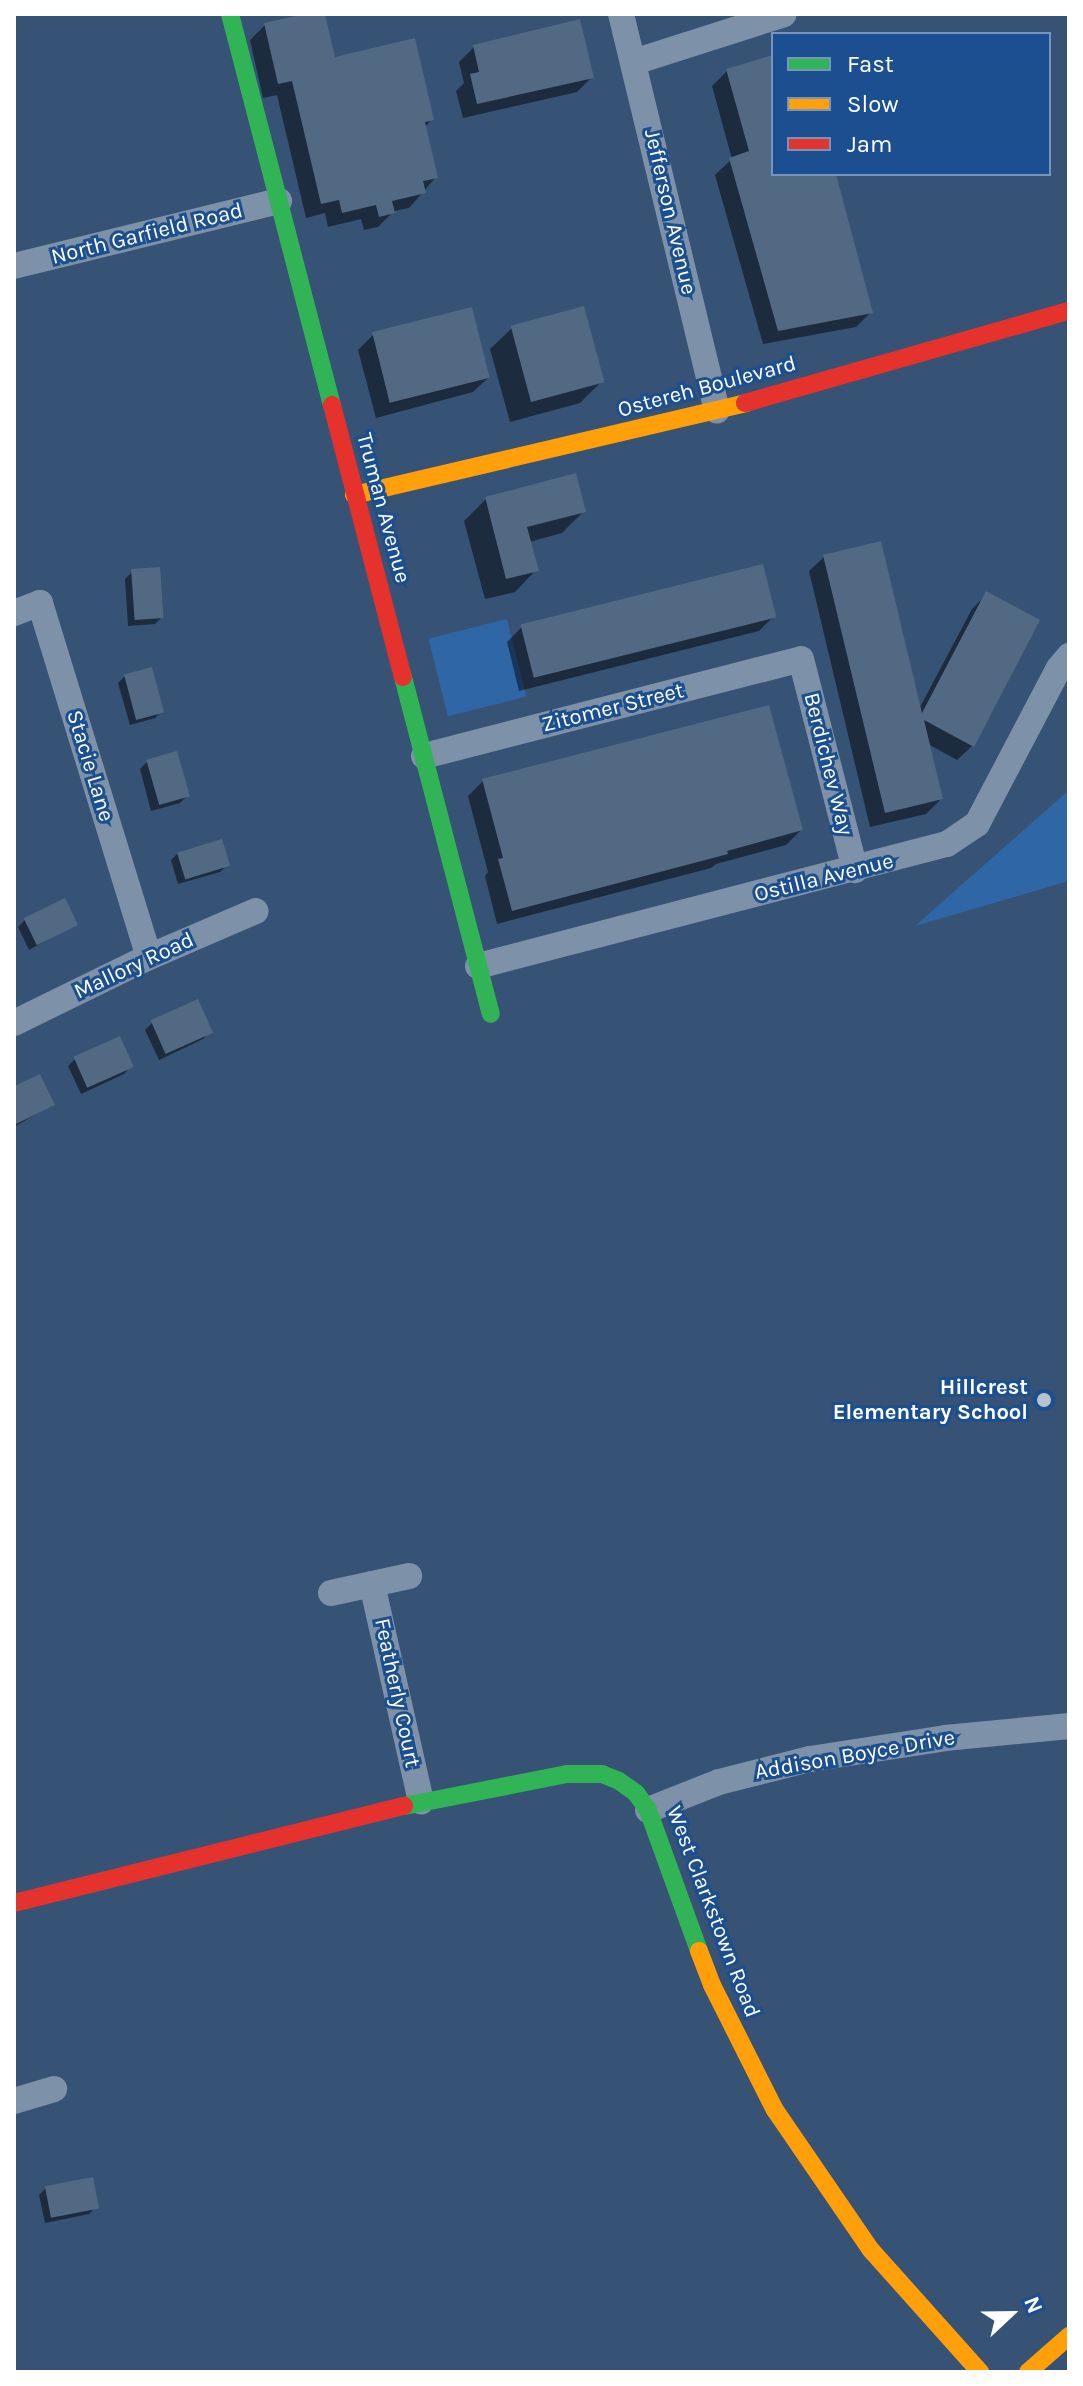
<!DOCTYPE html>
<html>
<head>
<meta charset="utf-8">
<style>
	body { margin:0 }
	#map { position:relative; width:1083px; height:2386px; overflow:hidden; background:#365274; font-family:Karla,sans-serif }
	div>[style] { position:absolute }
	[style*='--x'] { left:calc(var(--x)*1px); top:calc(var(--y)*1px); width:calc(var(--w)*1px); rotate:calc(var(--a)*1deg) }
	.green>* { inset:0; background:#2f66a5; transform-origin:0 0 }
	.shadow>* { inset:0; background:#0007 }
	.building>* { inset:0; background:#526984; transform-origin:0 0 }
	.street>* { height:26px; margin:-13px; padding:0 13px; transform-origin:13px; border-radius:13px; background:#7d92a8 }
	.fast>* { height:18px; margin:-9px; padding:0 9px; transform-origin:9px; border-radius:9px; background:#30b455 }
	.slow>* { height:18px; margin:-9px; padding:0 9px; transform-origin:9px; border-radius:9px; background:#ff9f0a }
	.jam>* { height:18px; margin:-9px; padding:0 9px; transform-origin:9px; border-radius:9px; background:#e5322d }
	.dots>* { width:22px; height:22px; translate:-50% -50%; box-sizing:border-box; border:4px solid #1b4f8f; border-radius:50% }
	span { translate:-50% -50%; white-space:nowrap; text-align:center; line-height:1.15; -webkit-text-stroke:6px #1b4f8f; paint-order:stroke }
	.street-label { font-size:22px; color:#fff }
	.poi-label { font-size:22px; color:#fff; font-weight:700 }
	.right { translate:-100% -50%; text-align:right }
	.frame { position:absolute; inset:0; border:16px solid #fff; pointer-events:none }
	.legend { position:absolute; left:771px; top:32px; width:280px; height:144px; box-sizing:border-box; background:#1b4f8f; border:2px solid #7695bc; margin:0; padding:10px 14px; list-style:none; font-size:24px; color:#fff }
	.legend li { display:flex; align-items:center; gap:16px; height:40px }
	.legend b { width:40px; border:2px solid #7695bc }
	.north { position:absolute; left:971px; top:2274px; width:80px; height:80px; -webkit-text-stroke:6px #1b4f8f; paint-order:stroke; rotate:68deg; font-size:22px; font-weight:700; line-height:32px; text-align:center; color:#fff }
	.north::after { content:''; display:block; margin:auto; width:28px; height:36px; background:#fff; clip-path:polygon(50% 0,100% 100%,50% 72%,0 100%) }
</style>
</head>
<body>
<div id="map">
	<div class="green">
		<i style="left:507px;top:619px;width:80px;height:81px;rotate:76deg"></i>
		<i style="clip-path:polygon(1069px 790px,1069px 881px,915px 926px)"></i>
	</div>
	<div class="shadow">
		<i style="clip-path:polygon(314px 14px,322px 14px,333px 60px,432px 119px,424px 128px,436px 177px,409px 208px,394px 211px,378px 227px,364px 230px,361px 219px,328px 227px,325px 213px,306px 218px,277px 95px,263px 98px,250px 40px,265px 25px)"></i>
		<i style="clip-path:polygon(474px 47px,592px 77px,577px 92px,463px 118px,456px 91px,464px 83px,459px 62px)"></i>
		<i style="clip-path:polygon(773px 57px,773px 174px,833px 174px,871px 312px,856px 327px,763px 344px,715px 175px,732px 159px,712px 86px,727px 71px)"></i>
		<i style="clip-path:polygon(512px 328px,602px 381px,580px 403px,510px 422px,490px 349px)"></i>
		<i style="clip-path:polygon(373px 335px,488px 378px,473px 392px,376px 418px,358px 350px)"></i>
		<i style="clip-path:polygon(486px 499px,584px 511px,562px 533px,529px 542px,536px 570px,515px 592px,485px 599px,464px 521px)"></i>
		<i style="clip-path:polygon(824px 557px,919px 709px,972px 609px,987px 594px,972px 746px,957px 760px,928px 744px,941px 799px,926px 814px,870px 827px,809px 571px)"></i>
		<i style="clip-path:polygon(132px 572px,162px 617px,155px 624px,128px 626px,125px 579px)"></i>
		<i style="clip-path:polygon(774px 616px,759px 631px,519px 691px,507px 642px,522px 627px)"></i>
		<i style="clip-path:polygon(125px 676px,162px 711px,155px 718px,130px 725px,118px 683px)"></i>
		<i style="clip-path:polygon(147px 762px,187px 796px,180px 803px,151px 811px,140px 769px)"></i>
		<i style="clip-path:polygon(483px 781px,801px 830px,786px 845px,716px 864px,711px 868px,497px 924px,485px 876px,488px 872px,468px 796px)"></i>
		<i style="clip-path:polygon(178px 853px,227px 865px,220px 872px,178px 884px,171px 860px)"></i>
		<i style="clip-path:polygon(25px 920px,76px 924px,29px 950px,18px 927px)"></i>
		<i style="clip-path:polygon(152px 1023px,210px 1032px,203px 1039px,159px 1060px,145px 1030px)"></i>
		<i style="clip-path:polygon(75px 1059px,131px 1066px,124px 1074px,81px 1094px,68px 1066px)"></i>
		<i style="clip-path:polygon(14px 1088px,52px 1105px,14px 1127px)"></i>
		<i style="clip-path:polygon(46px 2188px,96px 2207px,89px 2214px,45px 2223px,39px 2195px)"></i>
	</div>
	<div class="building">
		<i style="clip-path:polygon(305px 14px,325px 14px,335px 57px,415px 38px,434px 120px,425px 122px,438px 178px,423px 181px,426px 193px,392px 201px,395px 213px,379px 217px,376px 205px,342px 213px,339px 200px,321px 204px,292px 81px,278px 84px,264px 23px)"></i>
		<i style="clip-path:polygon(580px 19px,594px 78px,477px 104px,470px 74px,479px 72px,473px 45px)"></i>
		<i style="clip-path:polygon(773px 55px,773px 174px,836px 174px,873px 313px,778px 331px,729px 158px,749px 151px,726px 69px)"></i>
		<i style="left:584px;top:306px;width:79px;height:76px;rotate:75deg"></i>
		<i style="left:472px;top:307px;width:73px;height:103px;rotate:76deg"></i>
		<i style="clip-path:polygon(576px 473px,586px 512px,527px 527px,539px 571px,506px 579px,485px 497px)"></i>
		<i style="clip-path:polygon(881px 541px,922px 713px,986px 591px,1040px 620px,974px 747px,924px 720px,943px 799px,885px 813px,823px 555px)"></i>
		<i style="left:763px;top:564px;width:55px;height:250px;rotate:76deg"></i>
		<i style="left:160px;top:567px;width:51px;height:29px;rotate:86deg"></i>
		<i style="left:152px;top:667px;width:47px;height:29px;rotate:75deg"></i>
		<i style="clip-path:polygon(769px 705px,803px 830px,727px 851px,728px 854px,512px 911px,498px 859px,503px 858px,482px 779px)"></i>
		<i style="left:177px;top:751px;width:47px;height:32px;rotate:74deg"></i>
		<i style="left:222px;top:839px;width:28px;height:47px;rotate:73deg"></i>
		<i style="left:65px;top:898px;width:30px;height:46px;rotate:64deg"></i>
		<i style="left:198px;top:999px;width:37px;height:52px;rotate:66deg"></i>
		<i style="left:120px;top:1036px;width:34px;height:51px;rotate:66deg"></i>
		<i style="clip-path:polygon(40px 1074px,55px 1105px,14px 1125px,14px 1086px)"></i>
		<i style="left:93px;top:2177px;width:32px;height:49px;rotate:79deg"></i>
	</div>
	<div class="street">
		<i style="--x:621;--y:14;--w:408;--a:76.4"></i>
		<i style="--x:634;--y:62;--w:157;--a:-17.7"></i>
		<i style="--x:14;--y:266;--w:273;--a:-13.8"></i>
		<i style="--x:14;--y:613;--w:28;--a:-21"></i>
		<i style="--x:40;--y:603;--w:370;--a:72.9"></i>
		<i style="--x:424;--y:756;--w:389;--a:-14.4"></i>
		<i style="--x:801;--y:659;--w:218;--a:75.6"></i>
		<i style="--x:478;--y:966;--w:485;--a:-14.6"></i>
		<i style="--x:947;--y:844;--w:36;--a:-34"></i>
		<i style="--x:977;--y:824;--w:176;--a:-62.3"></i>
		<i style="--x:1059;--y:668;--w:16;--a:-50"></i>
		<i style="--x:14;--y:1023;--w:150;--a:-26.1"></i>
		<i style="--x:149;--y:957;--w:116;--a:-23.3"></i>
		<i style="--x:372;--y:1584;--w:223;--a:77.3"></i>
		<i style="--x:331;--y:1593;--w:80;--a:-12.3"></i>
		<i style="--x:648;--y:1810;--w:76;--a:-21.5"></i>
		<i style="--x:719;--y:1782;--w:94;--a:-14.2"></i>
		<i style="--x:810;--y:1759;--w:137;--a:-8.8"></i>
		<i style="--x:945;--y:1738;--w:125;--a:-5.5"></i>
		<i style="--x:14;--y:2101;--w:42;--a:-16.7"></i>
	</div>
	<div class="fast">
		<i style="--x:230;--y:14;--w:404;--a:75.4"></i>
		<i style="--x:403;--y:677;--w:348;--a:75.4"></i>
		<i style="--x:404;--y:1806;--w:166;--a:-11.1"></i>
		<i style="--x:567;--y:1774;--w:35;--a:0"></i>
		<i style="--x:602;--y:1774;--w:18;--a:22"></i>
		<i style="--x:619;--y:1781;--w:21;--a:35"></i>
		<i style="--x:636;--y:1793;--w:21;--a:55"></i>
		<i style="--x:648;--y:1810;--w:150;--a:70.1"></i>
	</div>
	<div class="slow">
		<i style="--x:354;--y:495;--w:402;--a:-13.2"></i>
		<i style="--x:699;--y:1951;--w:36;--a:69"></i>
		<i style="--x:712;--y:1985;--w:140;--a:63.3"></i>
		<i style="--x:775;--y:2110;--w:170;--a:55.6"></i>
		<i style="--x:871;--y:2250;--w:164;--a:48.2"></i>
		<i style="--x:1028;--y:2372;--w:55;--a:-41.3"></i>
	</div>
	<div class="jam">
		<i style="--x:745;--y:403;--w:337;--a:-15.9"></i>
		<i style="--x:332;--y:405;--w:281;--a:75.4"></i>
		<i style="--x:14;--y:1903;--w:402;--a:-14"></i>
	</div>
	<div class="dots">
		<i style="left:1044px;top:1400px;background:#b9c2ce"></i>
	</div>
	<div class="street-label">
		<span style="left:670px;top:212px;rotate:77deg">Jefferson Avenue</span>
		<span style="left:147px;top:234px;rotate:-14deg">North Garfield Road</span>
		<span style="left:707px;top:387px;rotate:-15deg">Ostereh Boulevard</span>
		<span style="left:383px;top:508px;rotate:75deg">Truman Avenue</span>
		<span style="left:613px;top:708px;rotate:-14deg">Zitomer Street</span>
		<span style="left:828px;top:764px;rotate:76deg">Berdichev Way</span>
		<span style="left:90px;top:766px;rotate:73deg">Stacie Lane</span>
		<span style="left:824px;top:878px;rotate:-14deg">Ostilla Avenue</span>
		<span style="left:134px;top:966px;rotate:-25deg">Mallory Road</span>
		<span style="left:397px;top:1693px;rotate:78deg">Featherly Court</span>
		<span style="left:855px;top:1755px;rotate:-10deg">Addison Boyce Drive</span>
		<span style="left:713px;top:1912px;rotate:69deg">West Clarkstown Road</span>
	</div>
	<div class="poi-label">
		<span class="right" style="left:1028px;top:1400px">Hillcrest<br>Elementary School</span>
	</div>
	<div class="frame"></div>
	<ul class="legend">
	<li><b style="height:10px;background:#30b455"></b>Fast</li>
	<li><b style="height:10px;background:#ff9f0a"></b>Slow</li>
	<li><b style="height:10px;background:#e5322d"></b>Jam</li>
	</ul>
	<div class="north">N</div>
</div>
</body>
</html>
